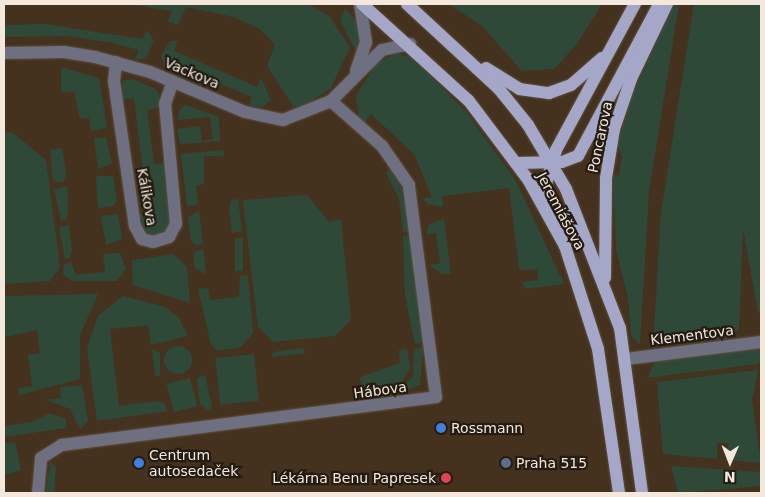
<!DOCTYPE html>
<html>
<head>
<meta charset="utf-8">
<style>
	body { margin:0 }
	#map { position:relative; width:765px; height:497px; overflow:hidden; background:#44321e; font-family:"DejaVu Sans",sans-serif }
	div>[style] { position:absolute }
	[style*='--x'] { left:calc(var(--x)*1px); top:calc(var(--y)*1px); width:calc(var(--w)*1px); rotate:calc(var(--a)*1deg) }
	.green>* { inset:0; background:#2f4939; transform-origin:0 0 }
	.round { border-radius:50% }
	.roads { filter:drop-shadow(0 0 1px #604f3c) drop-shadow(0 0 1px #604f3c) }
	.minor>* { height:12px; margin:-6px; padding:0 6px; transform-origin:6px; border-radius:6px; background:#6e6f80 }
	.major>* { height:12px; margin:-6px; padding:0 6px; transform-origin:6px; border-radius:6px; background:#a5a7c9 }
	.dots>* { width:14px; height:14px; translate:-50% -50%; box-sizing:border-box; border:2px solid #241c13; border-radius:50% }
	span { translate:-50% -50%; white-space:nowrap; text-align:center; line-height:1.15; -webkit-text-stroke:4.5px #241c13; paint-order:stroke }
	.street-label { font-size:14px; color:#f4e8dc }
	.poi-label { font-size:14px; color:#f4e8dc }
	.left { translate:0 -50%; text-align:left }
	.right { translate:-100% -50%; text-align:right }
	.frame { position:absolute; inset:0; border:5px solid #f4e8dc; pointer-events:none }
	.north { position:absolute; left:705px; top:437px; width:50px; height:50px; -webkit-text-stroke:4px #241c13; paint-order:stroke; rotate:181deg; font-size:14px; font-weight:700; line-height:20px; text-align:center; color:#f4e8dc }
	.north::after { content:''; display:block; margin:auto; width:18px; height:22px; background:#f4e8dc; clip-path:polygon(50% 0,100% 100%,50% 72%,0 100%) }
</style>
</head>
<body>
<div id="map">
	<div class="green">
		<i style="clip-path:polygon(128px 4px,308px 4px,329px 16px,350px 47px,331px 88px,302px 107px,293px 106px,267px 66px,275px 45px,260px 29px,234px 17px,186px 7px,178px 25px,168px 22px,172px 11px)"></i>
		<i style="clip-path:polygon(449px 4px,602px 4px,576px 45px,554px 69px,522px 71px,482px 26px)"></i>
		<i style="clip-path:polygon(674px 4px,679px 4px,649px 191px,640px 345px,631px 335px,628px 297px,616px 250px,613px 176px,619px 175px,622px 157px,617px 146px,631px 97px)"></i>
		<i style="clip-path:polygon(694px 4px,761px 4px,761px 312px,758px 313px,743px 228px,739px 329px,728px 338px,653px 347px,661px 213px)"></i>
		<i style="clip-path:polygon(345px 8px,358px 22px,360px 40px,356px 51px,340px 21px)"></i>
		<i style="clip-path:polygon(45px 24px,142px 39px,147px 30px,154px 41px,145px 59px,135px 59px,139px 50px,113px 43px,67px 36px,4px 37px,4px 25px)"></i>
		<i style="clip-path:polygon(170px 41px,178px 41px,174px 51px,257px 87px,261px 78px,271px 100px,263px 107px,249px 106px,252px 97px,170px 62px,166px 70px,161px 56px)"></i>
		<i style="clip-path:polygon(396px 53px,413px 58px,467px 113px,515px 179px,564px 284px,526px 289px,522px 282px,538px 280px,537px 269px,521px 271px,519px 267px,509px 188px,442px 196px,443px 207px,428px 204px,422px 199px,432px 197px,414px 154px,371px 114px,365px 122px,359px 119px,356px 96px,376px 64px)"></i>
		<i style="clip-path:polygon(61px 67px,99px 78px,107px 128px,91px 131px,89px 118px,80px 119px,74px 91px,61px 93px)"></i>
		<i style="clip-path:polygon(133px 79px,157px 90px,160px 100px,158px 108px,147px 110px,154px 164px,166px 163px,171px 224px,166px 234px,151px 237px,139px 229px,137px 214px,148px 212px,134px 98px,123px 99px,122px 87px,123px 81px)"></i>
		<i style="clip-path:polygon(186px 105px,219px 117px,220px 141px,180px 144px,177px 129px,200px 126px,202px 141px,213px 139px,210px 117px,177px 120px,180px 109px)"></i>
		<i style="clip-path:polygon(12px 132px,46px 160px,60px 267px,50px 281px,4px 284px,4px 133px)"></i>
		<i style="clip-path:polygon(106px 137px,112px 163px,98px 169px,94px 138px)"></i>
		<i style="clip-path:polygon(62px 148px,66px 173px,64px 182px,59px 182px,53px 180px,50px 150px)"></i>
		<i style="clip-path:polygon(223px 150px,224px 156px,204px 156px,204px 184px,196px 186px,198px 205px,187px 206px,181px 154px)"></i>
		<i style="clip-path:polygon(390px 167px,402px 189px,410px 231px,403px 232px,399px 199px,386px 173px)"></i>
		<i style="clip-path:polygon(96px 176px,113px 176px,117px 200px,113px 206px,98px 208px)"></i>
		<i style="clip-path:polygon(67px 186px,68px 211px,66px 220px,61px 221px,54px 189px)"></i>
		<i style="clip-path:polygon(307px 195px,329px 222px,341px 219px,351px 320px,335px 336px,273px 342px,258px 327px,243px 200px)"></i>
		<i style="clip-path:polygon(238px 199px,242px 231px,232px 233px,229px 208px,231px 200px)"></i>
		<i style="clip-path:polygon(199px 211px,203px 244px,196px 245px,191px 241px,188px 217px)"></i>
		<i style="clip-path:polygon(118px 214px,122px 239px,106px 245px,101px 216px)"></i>
		<i style="clip-path:polygon(444px 219px,451px 274px,442px 274px,429px 265px,440px 263px,436px 233px,426px 234px,429px 224px)"></i>
		<i style="clip-path:polygon(69px 225px,72px 249px,70px 258px,65px 259px,59px 227px)"></i>
		<i style="clip-path:polygon(410px 235px,423px 343px,415px 344px,405px 296px,403px 236px)"></i>
		<i style="left:235px;top:238px;width:8px;height:33px"></i>
		<i style="clip-path:polygon(203px 249px,205px 262px,206px 274px,194px 268px,194px 252px)"></i>
		<i style="clip-path:polygon(120px 253px,126px 269px,117px 281px,72px 281px,63px 274px,64px 265px,71px 262px,76px 275px,105px 272px,103px 254px)"></i>
		<i style="clip-path:polygon(173px 254px,187px 267px,190px 303px,133px 285px,132px 260px)"></i>
		<i style="clip-path:polygon(248px 275px,253px 333px,241px 347px,217px 351px,211px 344px,198px 289px,208px 288px,210px 300px,239px 297px,240px 276px)"></i>
		<i style="clip-path:polygon(98px 294px,80px 335px,80px 379px,19px 395px,18px 388px,32px 386px,28px 355px,40px 353px,37px 330px,4px 337px,4px 296px)"></i>
		<i style="clip-path:polygon(123px 296px,165px 307px,179px 318px,188px 336px,151px 345px,148px 325px,110px 329px,119px 406px,158px 401px,165px 404px,167px 411px,97px 421px,87px 348px,98px 316px)"></i>
		<i class="round" style="left:164px;top:346px;width:28px;height:28px"></i>
		<i style="clip-path:polygon(423px 347px,420px 385px,393px 394px,413px 377px,414px 349px)"></i>
		<i style="clip-path:polygon(303px 348px,305px 353px,272px 357px,273px 352px)"></i>
		<i style="clip-path:polygon(761px 348px,759px 364px,647px 378px,655px 362px)"></i>
		<i style="clip-path:polygon(152px 349px,160px 352px,160px 376px,155px 376px)"></i>
		<i style="clip-path:polygon(407px 349px,410px 368px,402px 382px,388px 390px,363px 395px,360px 377px,400px 363px,399px 350px)"></i>
		<i style="left:254px;top:354px;width:47px;height:39px;rotate:84deg"></i>
		<i style="clip-path:polygon(evenodd,758px 370px,752px 400px,761px 463px,663px 454px,657px 382px,758px 370px,717px 443px,728px 443px,728px 459px,717px 459px,717px 443px)"></i>
		<i style="clip-path:polygon(205px 375px,212px 407px,208px 410px,200px 404px,197px 378px)"></i>
		<i style="left:190px;top:378px;width:29px;height:24px;rotate:76deg"></i>
		<i style="clip-path:polygon(82px 385px,88px 421px,80px 429px,70px 409px,46px 400px,61px 398px,60px 387px)"></i>
		<i style="clip-path:polygon(50px 413px,66px 419px,66px 428px,4px 437px,4px 426px,32px 422px)"></i>
		<i style="clip-path:polygon(15px 442px,21px 470px,4px 475px,4px 443px)"></i>
		<i style="clip-path:polygon(50px 461px,56px 467px,54px 493px,46px 493px)"></i>
		<i style="clip-path:polygon(671px 466px,761px 472px,761px 486px,678px 493px)"></i>
	</div>
	<div class="roads">
		<div class="minor">
			<i style="--x:4;--y:53;--w:60;--a:-1"></i>
			<i style="--x:64;--y:52;--w:31;--a:9"></i>
			<i style="--x:95;--y:57;--w:57;--a:15.3"></i>
			<i style="--x:150;--y:72;--w:103;--a:22.8"></i>
			<i style="--x:245;--y:112;--w:39;--a:12"></i>
			<i style="--x:283;--y:120;--w:52;--a:-21.6"></i>
			<i style="--x:331;--y:101;--w:72;--a:-45"></i>
			<i style="--x:382;--y:50;--w:29;--a:-12"></i>
			<i style="--x:116;--y:62;--w:19;--a:96"></i>
			<i style="--x:114;--y:81;--w:147;--a:81.8"></i>
			<i style="--x:135;--y:226;--w:15;--a:62"></i>
			<i style="--x:142;--y:239;--w:11;--a:15"></i>
			<i style="--x:153;--y:242;--w:17;--a:-17"></i>
			<i style="--x:169;--y:237;--w:15;--a:-62"></i>
			<i style="--x:176;--y:224;--w:121;--a:-95.2"></i>
			<i style="--x:165;--y:104;--w:24;--a:-71"></i>
			<i style="--x:356;--y:71;--w:31;--a:-71"></i>
			<i style="--x:366;--y:42;--w:38;--a:-99"></i>
			<i style="--x:626;--y:359;--w:136;--a:-7.2"></i>
			<i style="--x:38;--y:493;--w:35;--a:-85"></i>
			<i style="--x:41;--y:458;--w:25;--a:-32"></i>
			<i style="--x:62;--y:445;--w:377;--a:-7.3"></i>
			<i style="--x:436;--y:397;--w:214;--a:-97.3"></i>
			<i style="--x:409;--y:185;--w:47;--a:-124.7"></i>
			<i style="--x:382;--y:146;--w:68;--a:-138.6"></i>
		</div>
		<div class="major">
			<i style="--x:362;--y:4;--w:144;--a:42.2"></i>
			<i style="--x:469;--y:101;--w:100;--a:53.1"></i>
			<i style="--x:529;--y:181;--w:74;--a:61"></i>
			<i style="--x:565;--y:246;--w:108;--a:72.2"></i>
			<i style="--x:598;--y:349;--w:146;--a:81.7"></i>
			<i style="--x:407;--y:4;--w:125;--a:42.7"></i>
			<i style="--x:499;--y:89;--w:46;--a:51.1"></i>
			<i style="--x:528;--y:125;--w:74;--a:59.3"></i>
			<i style="--x:566;--y:189;--w:149;--a:68.8"></i>
			<i style="--x:620;--y:328;--w:166;--a:82.4"></i>
			<i style="--x:486;--y:68;--w:39;--a:32"></i>
			<i style="--x:519;--y:89;--w:30;--a:8"></i>
			<i style="--x:549;--y:93;--w:23;--a:-20"></i>
			<i style="--x:571;--y:85;--w:41;--a:-41.1"></i>
			<i style="--x:516;--y:163;--w:46;--a:-1.2"></i>
			<i style="--x:562;--y:162;--w:17;--a:-21"></i>
			<i style="--x:578;--y:156;--w:172;--a:-61.9"></i>
			<i style="--x:541;--y:201;--w:53;--a:-73.6"></i>
			<i style="--x:556;--y:150;--w:166;--a:-61.6"></i>
			<i style="--x:605;--y:278;--w:100;--a:-89.4"></i>
			<i style="--x:606;--y:178;--w:50;--a:-80.7"></i>
			<i style="--x:614;--y:129;--w:53;--a:-71.2"></i>
			<i style="--x:631;--y:79;--w:83;--a:-64.4"></i>
		</div>
	</div>
	<div class="dots">
		<i style="left:441px;top:428px;background:#3f7fe0"></i>
		<i style="left:139px;top:463px;background:#3f7fe0"></i>
		<i style="left:506px;top:463px;background:#5c6f8a"></i>
		<i style="left:446px;top:478px;background:#e0444e"></i>
	</div>
	<div class="street-label">
		<span style="left:192px;top:73px;rotate:23deg">Vackova</span>
		<span style="left:600px;top:137px;rotate:-78deg">Poncarova</span>
		<span style="left:147px;top:197px;rotate:80deg">Kálikova</span>
		<span style="left:561px;top:211px;rotate:62deg">Jeremiášova</span>
		<span style="left:692px;top:335px;rotate:-7deg">Klementova</span>
		<span style="left:380px;top:390px;rotate:-8deg">Hábova</span>
	</div>
	<div class="poi-label">
		<span class="left" style="left:451px;top:428px">Rossmann</span>
		<span class="left" style="left:149px;top:463px">Centrum<br>autosedaček</span>
		<span class="left" style="left:516px;top:463px">Praha 515</span>
		<span class="right" style="left:436px;top:478px">Lékárna Benu Papresek</span>
	</div>
	<div class="frame"></div>
	<div class="north">N</div>
</div>
</body>
</html>
